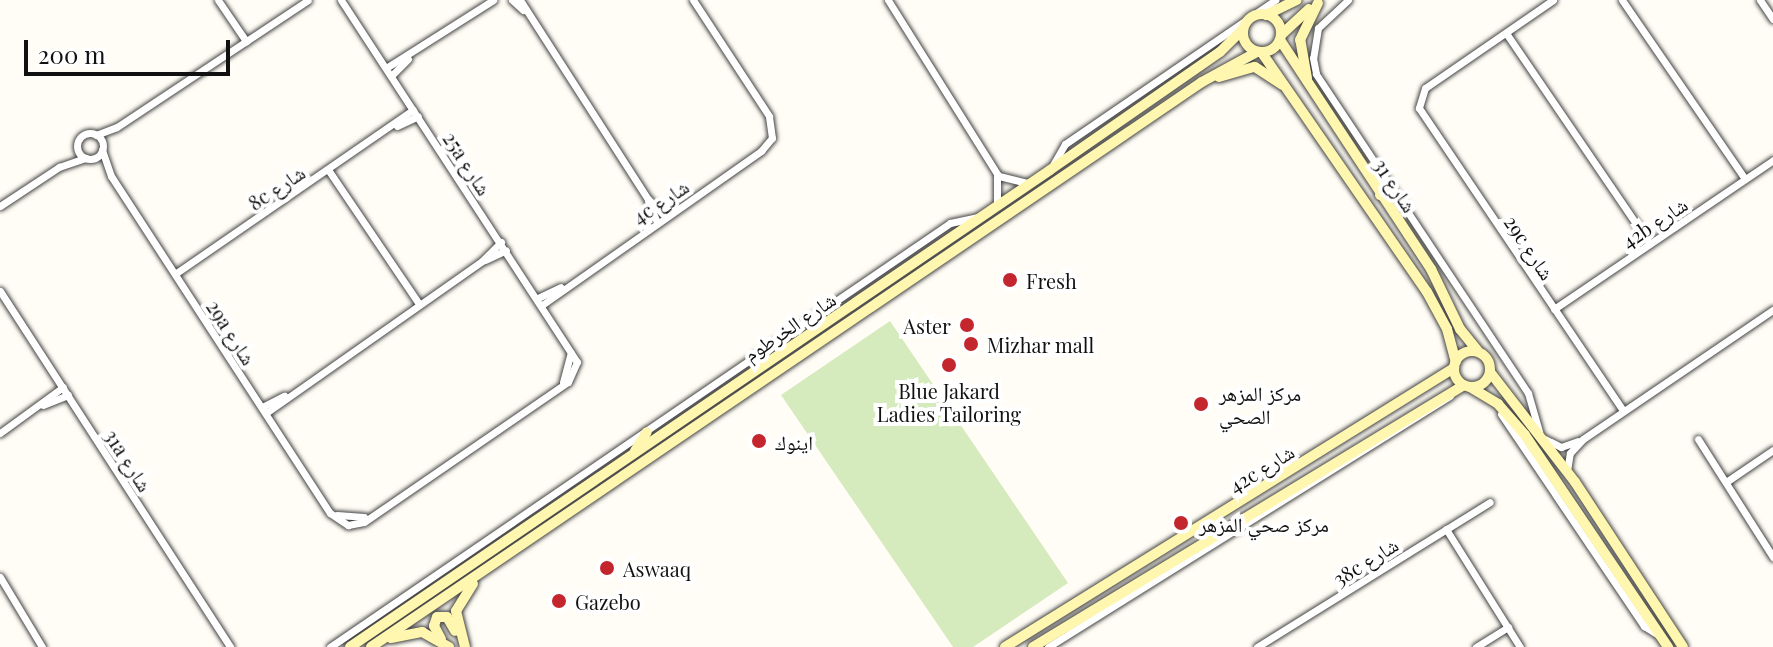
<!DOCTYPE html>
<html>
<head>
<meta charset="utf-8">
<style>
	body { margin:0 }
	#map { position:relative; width:1773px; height:647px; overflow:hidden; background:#fffdf5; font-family:"Playfair Display","Noto Naskh Arabic",serif }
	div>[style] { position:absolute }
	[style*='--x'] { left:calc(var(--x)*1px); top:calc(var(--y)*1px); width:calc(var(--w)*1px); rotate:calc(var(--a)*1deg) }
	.green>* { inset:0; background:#d5ebbd }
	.roads { filter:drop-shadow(0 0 2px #444) drop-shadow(0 0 2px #444) }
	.street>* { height:7px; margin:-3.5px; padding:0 3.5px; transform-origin:3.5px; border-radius:3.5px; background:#fff }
	.street>.ring { margin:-3.5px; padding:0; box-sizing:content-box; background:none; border:7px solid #fff; border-radius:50% }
	.secondary>* { height:10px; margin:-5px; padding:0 5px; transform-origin:5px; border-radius:5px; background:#fff6b0 }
	.secondary>.ring { margin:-5px; padding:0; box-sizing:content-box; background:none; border:10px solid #fff6b0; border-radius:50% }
	.dots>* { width:22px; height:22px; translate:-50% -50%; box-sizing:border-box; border:4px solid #fff; border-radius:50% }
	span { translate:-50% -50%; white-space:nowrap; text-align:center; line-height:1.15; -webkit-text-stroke:8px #fff; paint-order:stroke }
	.street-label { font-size:20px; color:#111 }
	.poi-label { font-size:20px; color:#111 }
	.left { translate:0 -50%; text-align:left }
	.right { translate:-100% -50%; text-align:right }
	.scale { position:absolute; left:24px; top:40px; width:206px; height:36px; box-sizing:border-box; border:4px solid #111; border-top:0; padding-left:10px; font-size:24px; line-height:28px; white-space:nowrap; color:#111; -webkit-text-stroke:6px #fff; paint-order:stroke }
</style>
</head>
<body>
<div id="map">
	<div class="green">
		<i style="clip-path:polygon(890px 321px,1068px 583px,973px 647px,953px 647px,781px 395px)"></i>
	</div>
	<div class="roads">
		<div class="street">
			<i style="--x:218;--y:0;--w:50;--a:55.7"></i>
			<i style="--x:512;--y:0;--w:15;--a:42"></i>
			<i style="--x:520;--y:0;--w:237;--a:57.3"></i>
			<i style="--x:648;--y:199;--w:24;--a:45"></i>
			<i style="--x:888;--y:0;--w:205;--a:57.9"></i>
			<i style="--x:997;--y:174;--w:31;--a:90"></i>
			<i style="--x:1348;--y:0;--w:41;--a:137"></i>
			<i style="--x:1318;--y:28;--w:30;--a:99"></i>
			<i style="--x:1313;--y:58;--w:16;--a:79"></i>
			<i style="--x:1316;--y:74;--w:383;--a:56.4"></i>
			<i style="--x:1528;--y:393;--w:40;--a:74"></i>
			<i style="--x:1553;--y:0;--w:155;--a:145.5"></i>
			<i style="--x:1425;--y:88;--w:21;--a:107"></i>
			<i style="--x:1419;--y:108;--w:364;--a:56"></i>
			<i style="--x:1622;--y:0;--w:217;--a:55.5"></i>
			<i style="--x:1760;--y:0;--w:23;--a:56"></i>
			<i style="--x:1506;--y:33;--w:255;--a:55.7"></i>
			<i style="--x:386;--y:68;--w:127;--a:-32.4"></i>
			<i style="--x:391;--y:76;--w:24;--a:-45"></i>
			<i style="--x:397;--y:126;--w:23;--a:-25"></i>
			<i class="ring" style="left:77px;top:133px;width:19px;height:19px"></i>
			<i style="--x:96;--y:135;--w:22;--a:-21"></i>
			<i style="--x:117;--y:127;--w:229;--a:-33.6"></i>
			<i style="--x:102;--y:150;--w:28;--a:71"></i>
			<i style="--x:111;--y:176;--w:402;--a:57"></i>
			<i style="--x:330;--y:513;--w:22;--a:34"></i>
			<i style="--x:348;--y:525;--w:16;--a:-11"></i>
			<i style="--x:364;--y:522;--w:247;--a:-34.5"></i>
			<i style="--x:568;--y:382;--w:22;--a:-66"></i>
			<i style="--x:577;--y:362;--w:432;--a:-123.1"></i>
			<i style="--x:1050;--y:170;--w:30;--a:-60"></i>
			<i style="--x:1065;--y:144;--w:255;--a:-34.4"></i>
			<i style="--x:329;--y:171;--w:161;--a:55.9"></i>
			<i style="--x:999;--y:176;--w:30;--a:14"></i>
			<i style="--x:648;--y:201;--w:23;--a:67"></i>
			<i style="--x:0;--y:206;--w:71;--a:-33.5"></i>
			<i style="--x:59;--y:167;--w:28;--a:-19"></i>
			<i style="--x:485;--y:260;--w:23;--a:-25"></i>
			<i style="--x:175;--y:274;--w:289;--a:-34.6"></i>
			<i style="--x:0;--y:291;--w:424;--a:57.1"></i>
			<i style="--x:538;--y:298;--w:25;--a:-26"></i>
			<i style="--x:542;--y:305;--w:268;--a:-35.1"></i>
			<i style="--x:761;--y:151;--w:17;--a:-50"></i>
			<i style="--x:772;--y:138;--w:22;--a:-98"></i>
			<i style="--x:769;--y:116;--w:139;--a:-123.2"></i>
			<i style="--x:1554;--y:309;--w:265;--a:-34.2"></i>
			<i style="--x:563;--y:382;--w:30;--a:-75"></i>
			<i style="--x:43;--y:405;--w:27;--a:-22"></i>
			<i style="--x:262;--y:407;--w:25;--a:-27"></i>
			<i style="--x:266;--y:413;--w:264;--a:-35.1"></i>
			<i style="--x:482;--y:261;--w:27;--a:-45"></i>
			<i style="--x:1501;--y:414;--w:256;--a:56"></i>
			<i style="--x:1644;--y:626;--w:19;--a:32"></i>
			<i style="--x:0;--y:433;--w:78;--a:-36.1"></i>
			<i style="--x:1545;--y:439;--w:18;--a:27"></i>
			<i style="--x:1561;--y:447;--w:18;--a:-19"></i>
			<i style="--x:1698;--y:439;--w:140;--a:57.6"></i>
			<i style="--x:1567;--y:471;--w:18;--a:-81"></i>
			<i style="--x:1570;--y:453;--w:19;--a:-47"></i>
			<i style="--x:1583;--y:439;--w:230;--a:-34.2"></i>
			<i style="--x:1726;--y:482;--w:57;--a:-34.2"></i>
			<i style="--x:337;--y:515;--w:27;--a:4"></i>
			<i style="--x:1446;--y:529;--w:139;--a:57.9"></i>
			<i style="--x:0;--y:577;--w:82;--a:59"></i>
			<i style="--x:330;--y:647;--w:751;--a:-34.37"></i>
			<i style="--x:950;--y:223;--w:30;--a:-12"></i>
			<i style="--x:1048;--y:647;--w:474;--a:-32"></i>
			<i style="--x:1257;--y:647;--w:274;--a:-31.9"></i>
			<i style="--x:1476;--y:647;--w:38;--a:-32"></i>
		</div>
		<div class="secondary">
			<i class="ring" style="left:1243px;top:14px;width:28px;height:28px"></i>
			<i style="--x:1266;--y:15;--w:34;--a:-26"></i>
			<i style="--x:1281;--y:35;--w:38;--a:-43"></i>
			<i style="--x:1280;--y:40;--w:274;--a:56.6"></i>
			<i style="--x:1431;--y:269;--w:67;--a:64.2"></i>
			<i style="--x:1460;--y:329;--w:28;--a:51"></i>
			<i style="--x:1262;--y:53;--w:290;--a:55.4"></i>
			<i style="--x:1427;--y:292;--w:42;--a:61.6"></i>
			<i style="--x:1447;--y:329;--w:34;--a:75"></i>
			<i style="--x:1219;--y:77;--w:37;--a:-16"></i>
			<i style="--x:1255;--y:67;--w:33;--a:33"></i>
			<i style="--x:1307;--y:78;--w:39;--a:-100"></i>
			<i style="--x:1300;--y:40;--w:41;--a:-64.1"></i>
			<i style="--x:1380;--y:195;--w:20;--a:11"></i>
			<i class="ring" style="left:1454px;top:351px;width:26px;height:26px"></i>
			<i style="--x:1490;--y:372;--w:139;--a:52.3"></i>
			<i style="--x:1575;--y:482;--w:197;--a:56.8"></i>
			<i style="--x:1470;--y:387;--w:33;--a:31"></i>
			<i style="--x:1498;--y:404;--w:41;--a:48.9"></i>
			<i style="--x:1525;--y:435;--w:256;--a:56"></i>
			<i style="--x:635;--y:451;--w:22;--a:-58"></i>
			<i style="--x:391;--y:638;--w:32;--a:-11"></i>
			<i style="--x:422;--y:632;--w:31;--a:29"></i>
			<i style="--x:441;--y:639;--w:15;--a:-118"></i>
			<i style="--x:434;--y:626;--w:9;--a:-72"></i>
			<i style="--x:437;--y:617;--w:10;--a:0"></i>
			<i style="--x:447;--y:617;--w:16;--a:60"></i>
			<i style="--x:350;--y:647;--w:847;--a:-34.27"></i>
			<i style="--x:1050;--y:170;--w:207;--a:-34.8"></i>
			<i style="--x:1220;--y:52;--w:33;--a:-45"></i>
			<i style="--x:371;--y:647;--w:1005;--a:-34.21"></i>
			<i style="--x:1202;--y:82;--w:63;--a:-28.6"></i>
			<i style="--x:465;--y:647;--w:37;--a:-104"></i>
			<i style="--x:456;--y:611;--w:32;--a:-58"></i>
			<i style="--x:1005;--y:647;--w:529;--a:-31.86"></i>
			<i style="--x:1033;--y:647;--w:504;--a:-31.29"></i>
		</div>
	</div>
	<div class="dots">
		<i style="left:1010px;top:280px;background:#c4262e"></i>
		<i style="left:967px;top:325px;background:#c4262e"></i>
		<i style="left:971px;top:344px;background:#c4262e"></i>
		<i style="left:949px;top:365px;background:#c4262e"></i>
		<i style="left:1201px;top:404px;background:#c4262e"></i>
		<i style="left:759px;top:441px;background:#c4262e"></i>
		<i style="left:1181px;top:523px;background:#c4262e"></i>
		<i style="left:607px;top:568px;background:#c4262e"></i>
		<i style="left:559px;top:601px;background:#c4262e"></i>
	</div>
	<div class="street-label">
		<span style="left:468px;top:163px;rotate:57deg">25a شارع</span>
		<span style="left:1396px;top:185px;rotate:56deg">شارع 31</span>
		<span style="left:276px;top:187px;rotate:-34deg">8c شارع</span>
		<span style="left:660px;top:201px;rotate:-34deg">4c شارع</span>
		<span style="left:1654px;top:222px;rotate:-34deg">42b شارع</span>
		<span style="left:1530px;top:247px;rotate:56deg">29c شارع</span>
		<span style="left:789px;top:326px;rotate:-34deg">شارع الخرطوم</span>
		<span style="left:232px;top:332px;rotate:57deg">29a شارع</span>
		<span style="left:129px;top:460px;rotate:57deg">31a شارع</span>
		<span style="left:1261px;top:468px;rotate:-32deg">42c شارع</span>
		<span style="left:1365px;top:561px;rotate:-32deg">38c شارع</span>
	</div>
	<div class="poi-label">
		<span class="left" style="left:1026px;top:280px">Fresh</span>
		<span class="right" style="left:951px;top:325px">Aster</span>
		<span class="left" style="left:987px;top:344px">Mizhar mall</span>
		<span style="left:949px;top:402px">Blue Jakard<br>Ladies Tailoring</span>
		<span class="left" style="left:1219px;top:404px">مركز المزهر<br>الصحي</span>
		<span class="left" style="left:775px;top:441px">اينوك</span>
		<span class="left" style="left:1199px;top:523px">مركز صحي المزهر</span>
		<span class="left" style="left:623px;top:568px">Aswaaq</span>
		<span class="left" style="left:575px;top:601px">Gazebo</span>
	</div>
	<div class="scale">200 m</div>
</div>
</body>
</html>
